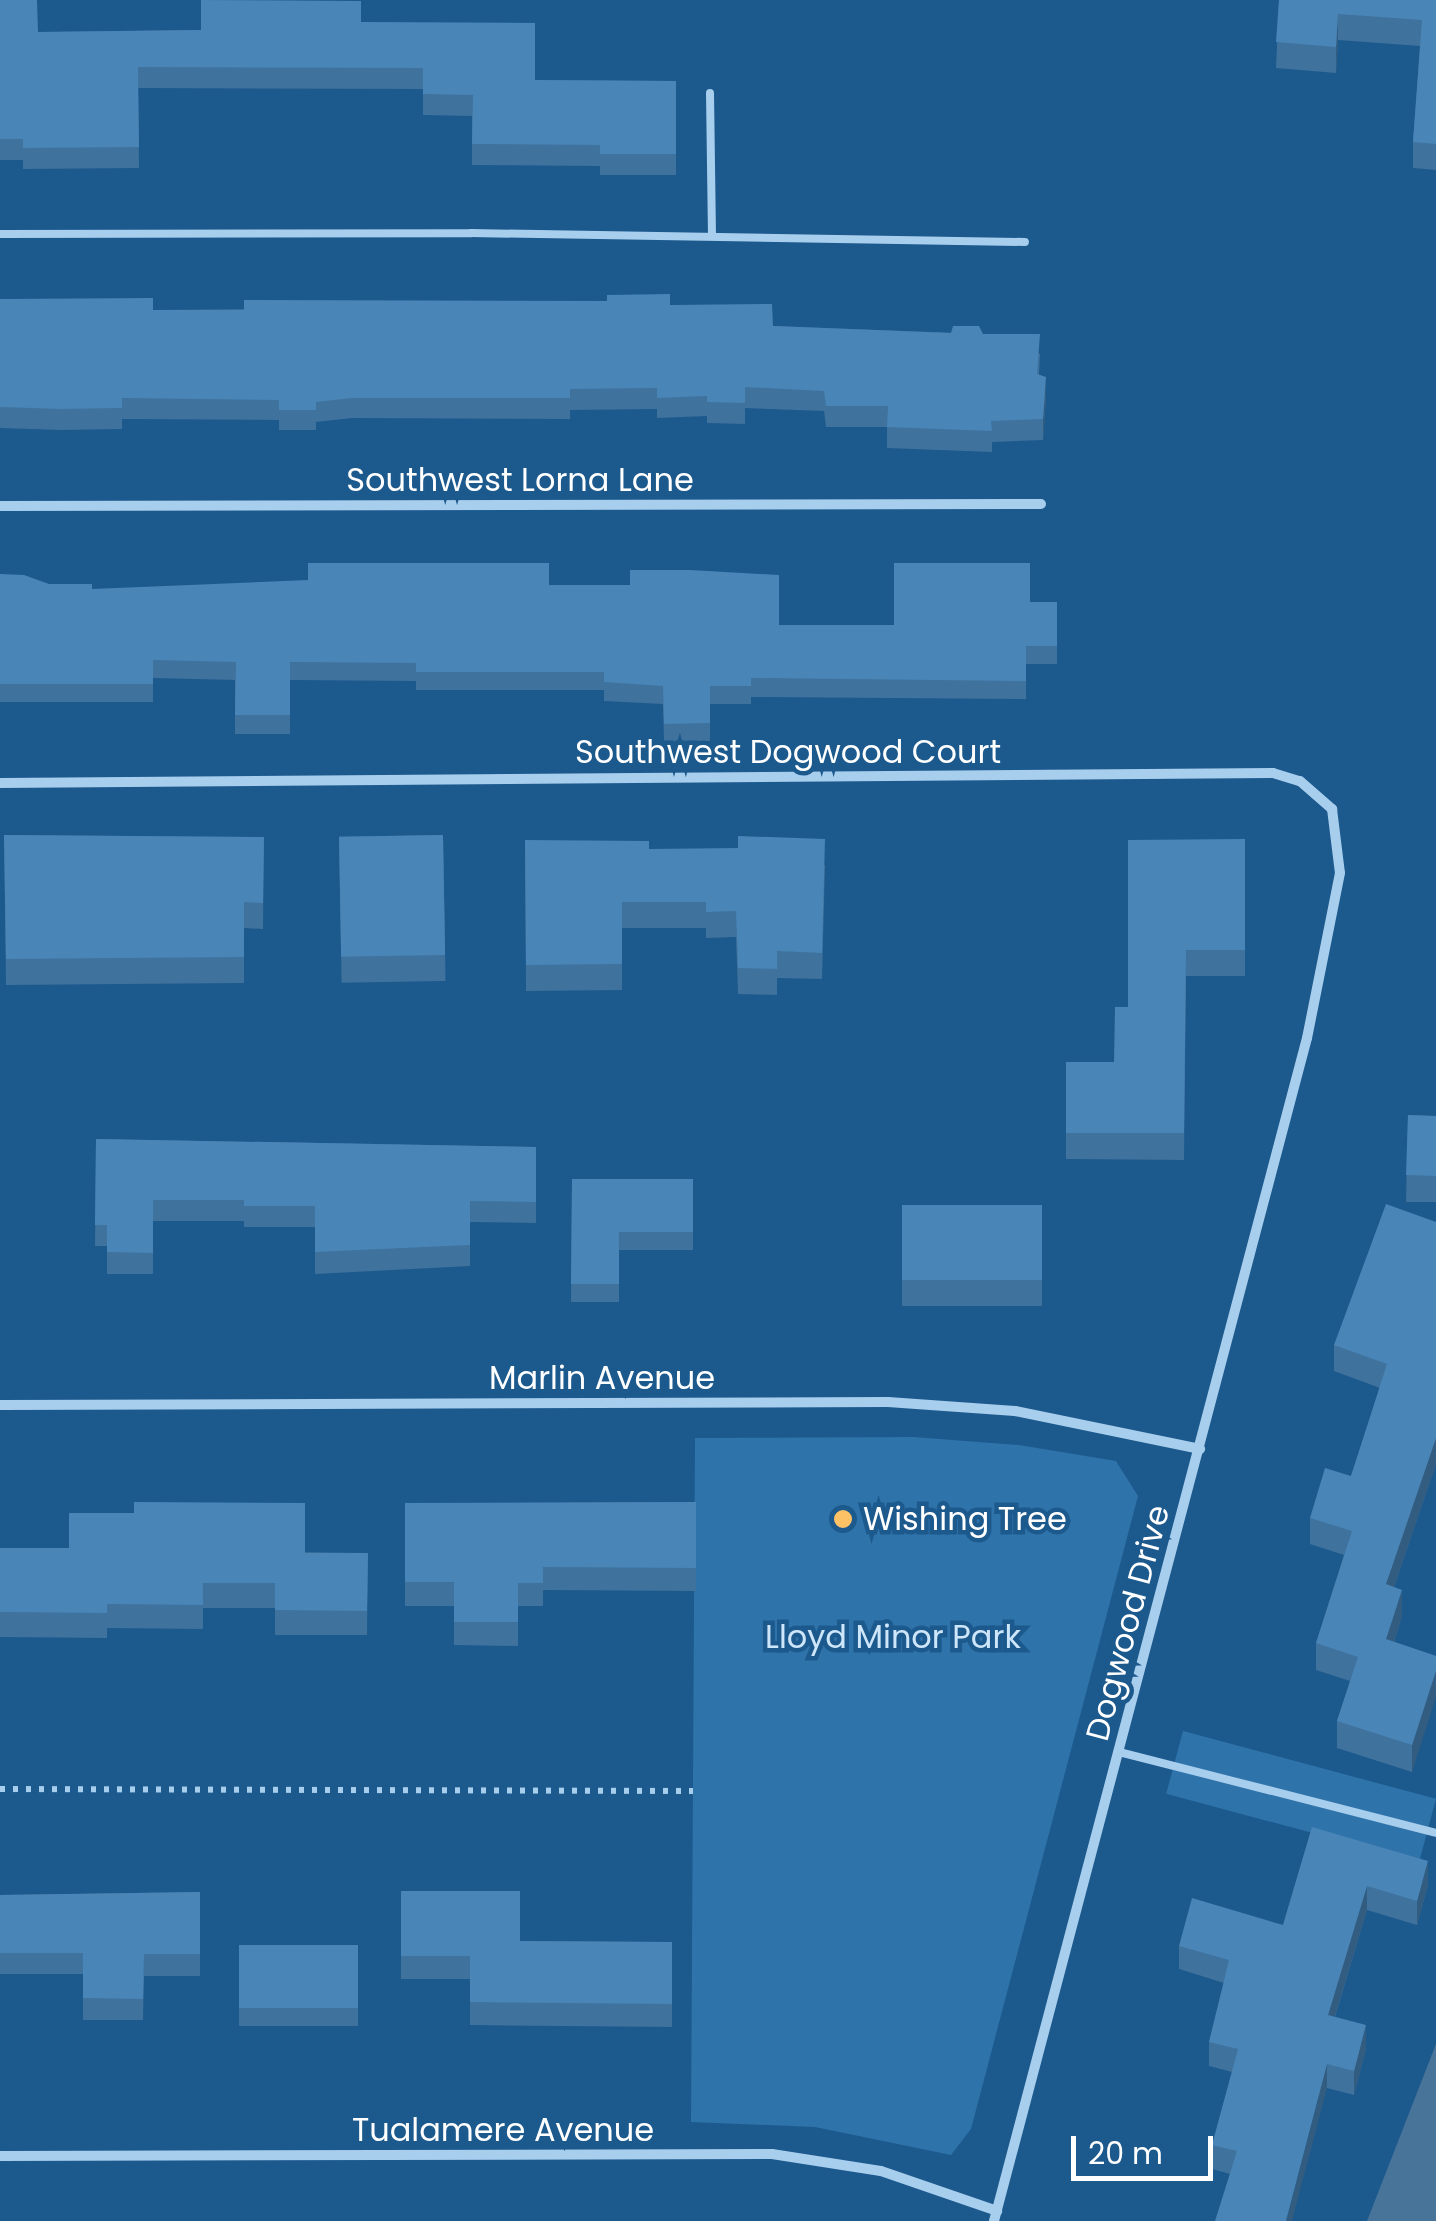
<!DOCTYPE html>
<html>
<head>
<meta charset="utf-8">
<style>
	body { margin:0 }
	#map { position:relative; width:1436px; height:2221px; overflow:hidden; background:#1c598d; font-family:Poppins,sans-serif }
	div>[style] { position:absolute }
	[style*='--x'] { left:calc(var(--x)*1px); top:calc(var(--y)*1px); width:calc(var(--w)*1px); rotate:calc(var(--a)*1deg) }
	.green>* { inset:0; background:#2f73ab; transform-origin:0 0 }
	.water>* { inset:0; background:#49749a }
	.path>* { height:6px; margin-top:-3px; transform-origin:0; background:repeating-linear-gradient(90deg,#a8ceed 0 5px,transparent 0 13px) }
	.service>* { height:8px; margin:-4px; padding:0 4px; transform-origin:4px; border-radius:4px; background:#a8ceed }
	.minor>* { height:10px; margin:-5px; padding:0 5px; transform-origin:5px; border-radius:5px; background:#a8ceed }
	.wall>* { inset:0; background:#3f729d; transform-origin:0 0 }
	.shaded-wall>* { inset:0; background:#335d80 }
	.building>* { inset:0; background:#4985b7; transform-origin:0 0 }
	.dots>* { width:28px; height:28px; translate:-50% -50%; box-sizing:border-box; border:5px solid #1c598d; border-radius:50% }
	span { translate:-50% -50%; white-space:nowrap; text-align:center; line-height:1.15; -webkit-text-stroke:9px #1c598d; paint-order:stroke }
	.street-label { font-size:32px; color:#fff }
	.poi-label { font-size:32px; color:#fff }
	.left { translate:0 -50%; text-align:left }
	.park-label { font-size:32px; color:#cee6fa }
	.scale { position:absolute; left:1071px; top:2136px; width:142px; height:45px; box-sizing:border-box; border:5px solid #fff; border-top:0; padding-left:12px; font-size:30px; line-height:35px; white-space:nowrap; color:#fff; -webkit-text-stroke:8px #1c598d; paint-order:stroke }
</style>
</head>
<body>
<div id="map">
	<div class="green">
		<i style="clip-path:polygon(695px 1438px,913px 1437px,1019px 1445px,1116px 1461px,1138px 1496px,971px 2129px,951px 2155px,815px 2127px,691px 2122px)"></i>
		<i style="left:1183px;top:1731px;width:262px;height:65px;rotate:15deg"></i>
	</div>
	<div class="water">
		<i style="clip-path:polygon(1436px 2044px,1436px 2221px,1367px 2221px)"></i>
	</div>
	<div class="path">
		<i style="--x:0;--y:1789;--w:693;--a:0.17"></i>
	</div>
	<div class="service">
		<i style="--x:710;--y:93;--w:143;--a:89.2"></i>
		<i style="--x:0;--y:234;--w:471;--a:-0.1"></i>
		<i style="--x:471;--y:233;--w:554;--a:0.93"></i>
		<i style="--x:1119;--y:1752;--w:327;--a:14.3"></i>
	</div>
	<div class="minor">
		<i style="--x:0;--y:506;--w:1041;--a:-0.11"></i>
		<i style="--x:0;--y:783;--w:1273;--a:-0.45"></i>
		<i style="--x:1273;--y:773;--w:28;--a:17"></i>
		<i style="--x:1300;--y:781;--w:43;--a:41.2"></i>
		<i style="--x:1332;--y:809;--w:64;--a:82.9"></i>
		<i style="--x:1340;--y:873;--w:168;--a:101.3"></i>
		<i style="--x:1307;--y:1038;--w:1224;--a:104.82"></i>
		<i style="--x:0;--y:1405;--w:888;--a:-0.19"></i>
		<i style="--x:888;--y:1402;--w:127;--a:4.1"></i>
		<i style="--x:1015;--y:1411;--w:189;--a:11.6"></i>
		<i style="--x:0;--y:2156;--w:772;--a:-0.15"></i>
		<i style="--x:772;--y:2154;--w:110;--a:8.9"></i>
		<i style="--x:881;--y:2171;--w:123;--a:19"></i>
	</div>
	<div class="wall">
		<i style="clip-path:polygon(0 0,38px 32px,201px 30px,361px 22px,535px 80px,676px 81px,676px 175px,600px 175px,600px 166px,472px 165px,472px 116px,423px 115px,423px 89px,138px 88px,139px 168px,23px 169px,23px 160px,0 160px)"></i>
		<i style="clip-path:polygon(1279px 0,1436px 0,1436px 170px,1413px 168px,1413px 142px,1420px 46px,1338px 40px,1336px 73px,1276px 68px)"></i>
		<i style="clip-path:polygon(0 299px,153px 310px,670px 305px,773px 326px,983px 334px,1040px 354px,1039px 375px,1046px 397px,1043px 440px,992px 442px,992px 452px,887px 448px,887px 427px,826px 427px,824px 411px,745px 408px,745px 424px,707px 423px,707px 416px,657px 418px,657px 409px,570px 410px,570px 419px,352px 418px,316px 422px,316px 430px,279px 430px,279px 420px,122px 419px,122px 429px,61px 430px,0 428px)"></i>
		<i style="clip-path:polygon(0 574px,49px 584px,92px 589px,549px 585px,779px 625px,894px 625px,1030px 602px,1057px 602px,1057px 664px,1026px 664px,1026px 699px,751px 697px,751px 704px,710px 704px,710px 741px,664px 742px,663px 704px,604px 701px,604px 690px,416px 690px,416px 681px,290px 680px,290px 734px,235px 734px,235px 680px,153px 678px,153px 702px,0 702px)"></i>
		<i style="clip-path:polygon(4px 835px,264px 837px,263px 929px,244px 928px,244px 983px,6px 985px)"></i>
		<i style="left:443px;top:835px;width:146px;height:104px;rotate:89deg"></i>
		<i style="clip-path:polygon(1245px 839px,1245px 976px,1186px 976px,1184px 1160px,1066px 1159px,1066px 1062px,1114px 1062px,1128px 1007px)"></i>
		<i style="clip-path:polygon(525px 840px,825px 865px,822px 979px,777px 978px,777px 995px,738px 994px,736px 937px,706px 938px,706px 928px,622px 928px,622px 990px,526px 991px)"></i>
		<i style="clip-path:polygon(1436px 1092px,1436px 1202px,1406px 1202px,1408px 1115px,1436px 1116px)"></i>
		<i style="clip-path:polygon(96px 1139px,536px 1147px,536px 1223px,470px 1222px,470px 1266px,315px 1274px,315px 1227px,244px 1227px,244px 1221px,153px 1221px,153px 1274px,107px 1274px,107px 1246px,95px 1246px)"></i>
		<i style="clip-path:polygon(572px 1179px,693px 1179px,693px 1250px,619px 1250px,619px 1302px,571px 1302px)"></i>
		<i style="left:902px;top:1205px;width:140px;height:101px"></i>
		<i style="clip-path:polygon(1436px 1222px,1436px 1464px,1394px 1587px,1402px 1616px,1394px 1642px,1436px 1656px,1412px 1772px,1337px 1748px,1337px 1721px,1350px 1681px,1316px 1670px,1316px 1643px,1344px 1555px,1310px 1544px,1310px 1518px,1351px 1476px,1380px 1388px,1334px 1371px,1334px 1345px)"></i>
		<i style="clip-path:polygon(696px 1502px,696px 1591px,543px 1590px,543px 1606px,518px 1606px,518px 1646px,454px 1645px,454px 1606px,405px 1606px,405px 1503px)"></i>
		<i style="clip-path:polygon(0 1548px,368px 1553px,367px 1635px,275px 1635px,275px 1608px,203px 1608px,203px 1629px,107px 1628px,107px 1638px,0 1637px)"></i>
		<i style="clip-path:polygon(1312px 1827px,1428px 1885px,1417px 1925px,1367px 1910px,1335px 2017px,1366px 2049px,1354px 2095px,1327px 2088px,1230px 2174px,1212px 2169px,1212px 2145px,1232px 2072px,1209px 2066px,1209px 2042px,1224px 1983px,1179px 1969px,1179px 1946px,1283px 1925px)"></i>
		<i style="clip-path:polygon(401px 1891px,520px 1941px,672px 1942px,672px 2027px,470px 2025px,470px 1979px,401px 1979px)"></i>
		<i style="clip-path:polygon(200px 1892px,200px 1976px,144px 1976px,143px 2020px,83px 2020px,83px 1974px,0 1974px,0 1895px)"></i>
		<i style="left:239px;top:1945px;width:119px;height:81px"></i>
	</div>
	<div class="shaded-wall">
		<i style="clip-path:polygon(1338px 14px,1338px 40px,1336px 73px,1336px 47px)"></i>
		<i style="clip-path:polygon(1046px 377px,1046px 397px,1043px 440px,1043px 419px)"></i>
		<i style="clip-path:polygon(1436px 1438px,1436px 1464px,1386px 1610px,1386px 1584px)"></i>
		<i style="clip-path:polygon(1402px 1590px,1402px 1616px,1386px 1666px,1386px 1639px)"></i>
		<i style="clip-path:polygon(1436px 1671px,1436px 1697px,1412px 1772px,1412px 1745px)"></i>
		<i style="clip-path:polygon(1428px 1861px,1428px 1885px,1417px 1925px,1417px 1901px)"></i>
		<i style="clip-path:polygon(1367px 1886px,1367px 1910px,1328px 2039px,1328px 2015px)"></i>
		<i style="clip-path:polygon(1366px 2025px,1366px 2049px,1354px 2095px,1354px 2071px)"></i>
		<i style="clip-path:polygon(1327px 2064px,1327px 2088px,1292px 2221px,1286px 2221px)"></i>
	</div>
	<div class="building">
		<i style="clip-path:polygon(0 0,37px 0,38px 32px,201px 30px,201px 0,361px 1px,361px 22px,535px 23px,535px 80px,676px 81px,676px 154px,600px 154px,600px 145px,472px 144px,473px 95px,423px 94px,423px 68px,138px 67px,139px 147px,23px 148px,23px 139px,0 139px)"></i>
		<i style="clip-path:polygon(1279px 0,1436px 0,1436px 144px,1413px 142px,1422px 20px,1338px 14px,1336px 47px,1276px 42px)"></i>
		<i style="clip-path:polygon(670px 294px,670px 305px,772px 304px,773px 326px,951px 333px,953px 326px,979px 326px,983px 334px,1040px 334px,1037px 374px,1046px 377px,1043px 419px,991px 421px,992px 431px,887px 427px,888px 406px,826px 406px,824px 391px,745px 387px,745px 403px,707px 402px,707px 396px,657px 398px,657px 388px,570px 389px,570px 398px,352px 398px,316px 402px,316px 410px,279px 410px,279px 400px,122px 398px,122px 408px,61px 409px,0 407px,0 299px,153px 298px,153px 310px,244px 310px,244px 300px,607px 301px,607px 295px)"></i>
		<i style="clip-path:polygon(308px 563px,549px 563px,549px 585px,630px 585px,630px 570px,690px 570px,779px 575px,779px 625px,894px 625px,894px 563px,1030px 563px,1030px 602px,1057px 602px,1057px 646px,1026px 646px,1026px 681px,751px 678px,751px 686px,710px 686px,710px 723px,664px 724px,663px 686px,604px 682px,604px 672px,416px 672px,416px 663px,290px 662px,290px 715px,235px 715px,236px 662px,153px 660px,153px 684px,0 684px,0 574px,24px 575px,49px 584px,92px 584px,92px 589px,308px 580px)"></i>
		<i style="clip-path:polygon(4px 835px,264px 837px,263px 903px,244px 902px,244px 957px,6px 959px)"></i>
		<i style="left:443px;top:835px;width:120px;height:104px;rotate:89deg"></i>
		<i style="clip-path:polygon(738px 836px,825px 839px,822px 953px,777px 951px,777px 969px,738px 968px,736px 911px,706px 912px,706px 902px,622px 902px,622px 964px,526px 965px,525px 840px,649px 841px,649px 849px,738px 848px)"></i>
		<i style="clip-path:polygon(1245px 839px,1245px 950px,1186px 950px,1184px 1133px,1066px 1133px,1066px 1062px,1114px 1062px,1115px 1007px,1128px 1007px,1128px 840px)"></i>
		<i style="clip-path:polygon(1436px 1092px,1436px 1176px,1406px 1175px,1408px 1115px,1436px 1116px)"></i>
		<i style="clip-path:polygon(96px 1139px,536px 1147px,536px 1202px,470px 1201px,470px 1245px,315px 1252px,315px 1206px,244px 1206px,244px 1200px,153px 1200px,153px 1253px,107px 1252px,107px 1225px,95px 1225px)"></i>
		<i style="clip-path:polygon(572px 1179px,693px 1179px,693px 1232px,619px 1232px,619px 1284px,571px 1284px)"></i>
		<i style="clip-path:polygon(1386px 1204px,1436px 1222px,1436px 1438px,1386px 1584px,1402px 1590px,1386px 1639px,1436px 1656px,1436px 1671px,1412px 1745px,1337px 1721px,1358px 1657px,1316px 1643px,1352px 1531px,1310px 1518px,1325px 1468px,1351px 1476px,1387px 1364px,1334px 1345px)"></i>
		<i style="left:902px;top:1205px;width:140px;height:75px"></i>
		<i style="clip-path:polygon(134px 1502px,305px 1503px,305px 1553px,368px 1553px,367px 1611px,275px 1610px,275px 1583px,203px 1583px,203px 1605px,107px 1604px,107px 1613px,0 1612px,0 1548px,69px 1548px,69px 1513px,134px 1513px)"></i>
		<i style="clip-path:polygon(696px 1502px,696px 1568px,543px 1567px,543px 1583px,518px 1583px,518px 1622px,454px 1622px,454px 1582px,405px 1582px,405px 1503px)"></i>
		<i style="clip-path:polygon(1312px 1827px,1428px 1861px,1417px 1901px,1367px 1886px,1328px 2015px,1366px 2025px,1354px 2071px,1327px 2064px,1286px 2221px,1215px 2221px,1237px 2151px,1212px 2145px,1238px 2049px,1209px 2042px,1229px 1960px,1179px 1946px,1192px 1898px,1283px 1925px)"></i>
		<i style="clip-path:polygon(401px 1891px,520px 1891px,520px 1941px,672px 1942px,672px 2004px,470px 2002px,470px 1956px,401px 1956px)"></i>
		<i style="clip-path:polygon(200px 1892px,200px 1954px,144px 1954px,143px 1999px,83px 1998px,83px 1953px,0 1953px,0 1895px)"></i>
		<i style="left:239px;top:1945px;width:119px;height:63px"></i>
	</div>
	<div class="dots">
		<i style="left:843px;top:1519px;background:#fec266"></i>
	</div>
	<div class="street-label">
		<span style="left:520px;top:480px">Southwest Lorna Lane</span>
		<span style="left:788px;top:752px">Southwest Dogwood Court</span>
		<span style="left:602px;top:1378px">Marlin Avenue</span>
		<span style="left:1128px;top:1623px;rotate:-75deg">Dogwood Drive</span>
		<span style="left:503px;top:2130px">Tualamere Avenue</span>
	</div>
	<div class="poi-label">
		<span class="left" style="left:863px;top:1519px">Wishing Tree</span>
	</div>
	<div class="park-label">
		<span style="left:893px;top:1637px">Lloyd Minor Park</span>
	</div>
	<div class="scale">20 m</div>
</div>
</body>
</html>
